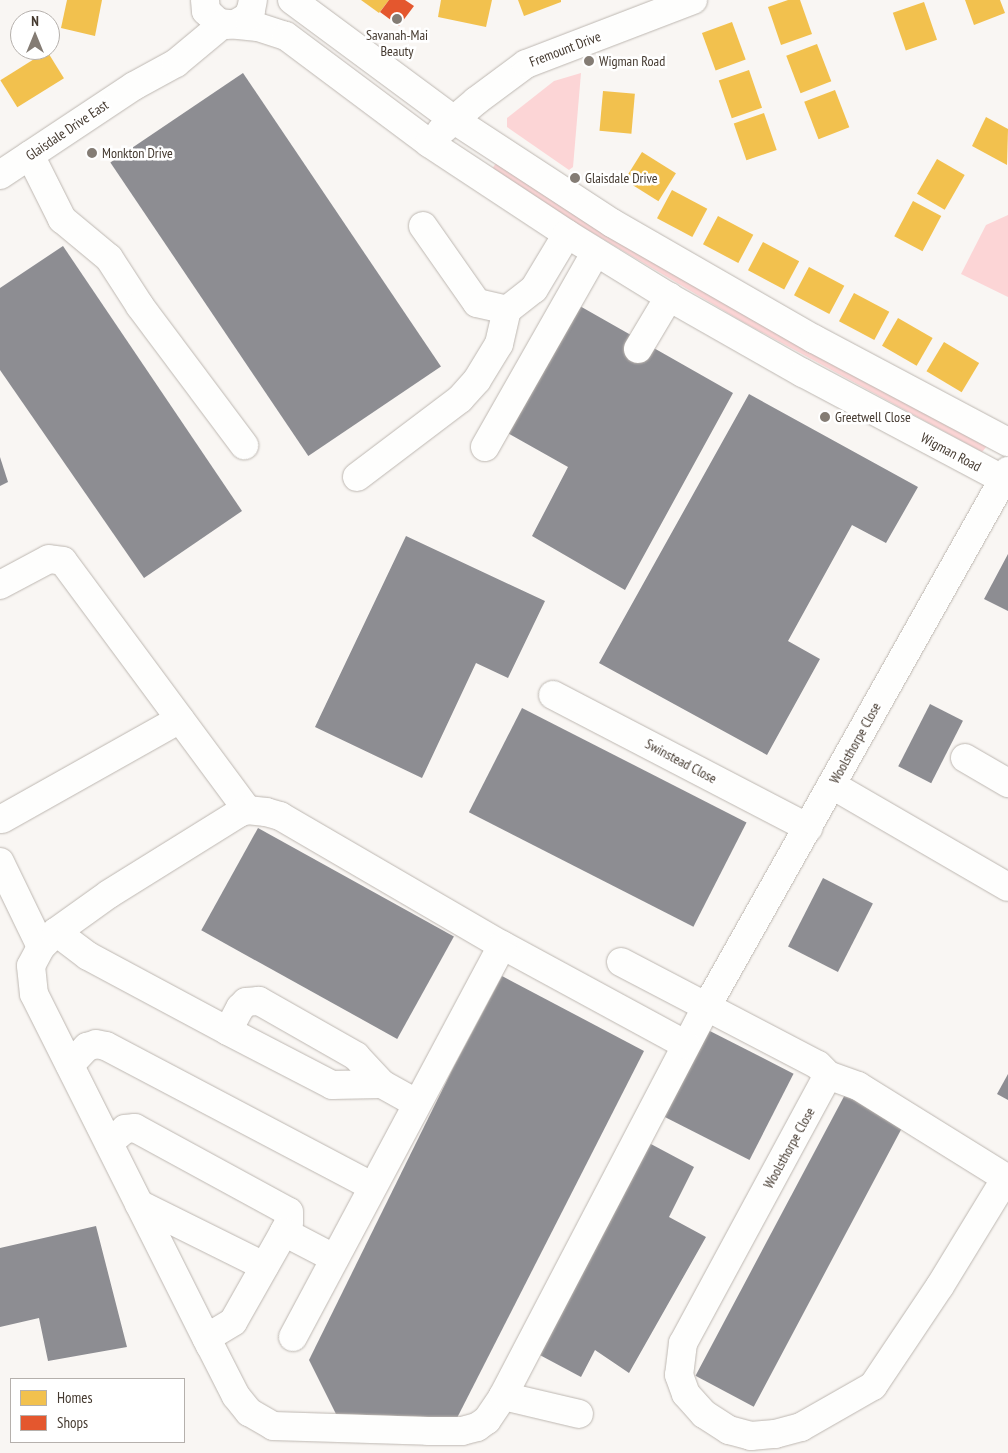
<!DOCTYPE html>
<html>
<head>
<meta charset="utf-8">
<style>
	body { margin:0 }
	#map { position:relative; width:1008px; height:1453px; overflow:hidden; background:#f9f6f3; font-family:"PT Sans Narrow",sans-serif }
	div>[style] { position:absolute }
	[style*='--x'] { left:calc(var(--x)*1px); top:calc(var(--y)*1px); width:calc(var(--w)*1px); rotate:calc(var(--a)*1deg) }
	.green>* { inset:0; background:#fcd5d6 }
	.homes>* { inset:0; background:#f2c14e; transform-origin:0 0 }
	.shops>* { inset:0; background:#e4572e }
	.industry>* { inset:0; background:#8d8d92; transform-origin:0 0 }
	.roads { filter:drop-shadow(0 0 1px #bdb7b1) drop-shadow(0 0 1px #bdb7b1) }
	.minor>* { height:28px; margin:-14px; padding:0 14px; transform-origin:14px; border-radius:14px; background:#fefefd }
	.dots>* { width:14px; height:14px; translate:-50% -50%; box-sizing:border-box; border:2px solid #fff; border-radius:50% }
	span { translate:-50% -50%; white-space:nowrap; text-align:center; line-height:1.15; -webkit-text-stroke:5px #fff; paint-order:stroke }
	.poi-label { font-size:14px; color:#453a30 }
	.left { translate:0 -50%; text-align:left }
	.street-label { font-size:14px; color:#453a30 }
	.legend { position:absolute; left:10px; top:1378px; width:175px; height:65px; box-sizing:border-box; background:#fff; border:1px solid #b5b0ac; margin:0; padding:6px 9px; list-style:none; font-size:15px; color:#453a30 }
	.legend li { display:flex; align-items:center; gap:10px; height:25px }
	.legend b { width:25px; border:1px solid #b5b0ac }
	.north { position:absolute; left:10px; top:10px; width:50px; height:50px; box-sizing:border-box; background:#fff; border:1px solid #b5b0ac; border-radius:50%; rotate:0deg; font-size:14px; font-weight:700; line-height:20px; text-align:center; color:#453a30 }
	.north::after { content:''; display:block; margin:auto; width:18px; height:22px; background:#847c74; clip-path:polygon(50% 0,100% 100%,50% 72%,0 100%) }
</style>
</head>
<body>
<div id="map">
	<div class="green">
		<i style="clip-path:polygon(581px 73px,573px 167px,569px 170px,507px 127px,507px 118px,554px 81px)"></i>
		<i style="clip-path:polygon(496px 163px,987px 446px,982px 452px,743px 322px,490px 172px)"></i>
		<i style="clip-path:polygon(1008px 215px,1008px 297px,961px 274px,986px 225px)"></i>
	</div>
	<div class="homes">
		<i style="clip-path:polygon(67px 0,102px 0,95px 36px,61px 28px)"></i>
		<i style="clip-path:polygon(361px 0,389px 0,379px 13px)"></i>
		<i style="clip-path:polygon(441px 0,492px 0,486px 27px,438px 17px)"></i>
		<i style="clip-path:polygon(518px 0,561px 0,561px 2px,524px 16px)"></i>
		<i style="clip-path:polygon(788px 0,800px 0,812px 34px,781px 45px,768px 7px)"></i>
		<i style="clip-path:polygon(965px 0,1000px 0,1005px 13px,974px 25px)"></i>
		<i style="left:924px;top:2px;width:40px;height:33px;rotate:71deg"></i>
		<i style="left:732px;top:22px;width:40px;height:32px;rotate:70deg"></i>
		<i style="left:817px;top:44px;width:40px;height:33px;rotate:69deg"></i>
		<i style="left:47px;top:51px;width:32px;height:55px;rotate:58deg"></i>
		<i style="left:749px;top:70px;width:40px;height:32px;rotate:71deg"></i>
		<i style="left:835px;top:90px;width:40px;height:33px;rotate:69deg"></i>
		<i style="left:603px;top:91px;width:32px;height:40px;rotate:5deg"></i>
		<i style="left:764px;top:113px;width:39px;height:32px;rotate:71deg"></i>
		<i style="clip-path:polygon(986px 117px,1008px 129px,1007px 165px,972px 146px)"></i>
		<i style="left:642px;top:152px;width:40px;height:33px;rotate:32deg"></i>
		<i style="left:937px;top:159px;width:32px;height:40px;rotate:30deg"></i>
		<i style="left:672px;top:190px;width:40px;height:32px;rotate:28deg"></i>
		<i style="left:913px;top:201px;width:32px;height:40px;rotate:28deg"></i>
		<i style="left:718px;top:216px;width:40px;height:32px;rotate:28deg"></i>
		<i style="left:763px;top:242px;width:41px;height:32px;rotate:28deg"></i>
		<i style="left:809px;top:267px;width:40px;height:32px;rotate:28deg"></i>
		<i style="left:854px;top:293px;width:40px;height:32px;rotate:28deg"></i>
		<i style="left:898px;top:318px;width:40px;height:32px;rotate:30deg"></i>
		<i style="left:944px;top:342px;width:41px;height:34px;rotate:31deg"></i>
	</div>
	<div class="shops">
		<i style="clip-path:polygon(389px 0,405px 0,414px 6px,399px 26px,380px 12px)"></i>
	</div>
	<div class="industry">
		<i style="left:243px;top:73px;width:354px;height:160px;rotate:56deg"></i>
		<i style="clip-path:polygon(63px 246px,242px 511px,144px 578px,0 370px,0 288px)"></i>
		<i style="clip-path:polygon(571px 301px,733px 393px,625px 590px,532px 536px,568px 467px,502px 430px)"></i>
		<i style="clip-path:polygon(749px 394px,918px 487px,886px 543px,852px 525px,788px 641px,820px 659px,767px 755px,599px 663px)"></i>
		<i style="clip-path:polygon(0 457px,8px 482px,0 486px)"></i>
		<i style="clip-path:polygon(406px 536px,545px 601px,508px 678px,476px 663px,422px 778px,315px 727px)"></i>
		<i style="clip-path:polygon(1008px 554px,1008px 611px,984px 599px)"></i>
		<i style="left:930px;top:704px;width:37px;height:70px;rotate:27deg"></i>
		<i style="left:522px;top:708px;width:252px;height:117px;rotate:27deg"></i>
		<i style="left:258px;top:828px;width:224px;height:117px;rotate:29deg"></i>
		<i style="left:823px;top:878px;width:56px;height:77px;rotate:27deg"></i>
		<i style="clip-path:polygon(502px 976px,644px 1051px,457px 1418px,336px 1414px,309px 1360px,453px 1068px)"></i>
		<i style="left:700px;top:1026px;width:105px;height:97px;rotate:27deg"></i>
		<i style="clip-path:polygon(1008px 1074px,1008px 1100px,997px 1094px)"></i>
		<i style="left:849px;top:1087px;width:66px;height:327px;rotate:28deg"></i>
		<i style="clip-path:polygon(649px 1143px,694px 1167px,669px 1217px,706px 1237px,629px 1373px,595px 1350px,581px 1377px,536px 1353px)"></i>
		<i style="clip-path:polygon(96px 1226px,127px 1347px,48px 1361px,39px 1318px,0 1327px,0 1248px)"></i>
	</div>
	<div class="roads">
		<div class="minor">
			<i style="--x:205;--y:0;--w:11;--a:85"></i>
			<i style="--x:206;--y:11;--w:18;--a:43"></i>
			<i style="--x:219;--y:23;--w:39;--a:6"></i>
			<i style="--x:258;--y:27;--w:29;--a:18"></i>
			<i style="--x:286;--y:36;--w:179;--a:36.8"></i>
			<i style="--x:429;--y:143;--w:165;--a:33.4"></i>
			<i style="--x:567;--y:234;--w:120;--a:31.7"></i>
			<i style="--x:669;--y:297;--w:154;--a:29.6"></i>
			<i style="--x:803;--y:373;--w:232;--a:28"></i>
			<i style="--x:292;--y:0;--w:200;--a:36.5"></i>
			<i style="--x:453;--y:119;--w:190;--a:33.2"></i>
			<i style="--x:612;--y:223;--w:233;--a:29.9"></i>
			<i style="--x:814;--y:339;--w:220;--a:28"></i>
			<i style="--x:228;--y:25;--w:7;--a:-8"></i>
			<i style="--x:235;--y:24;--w:14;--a:-30"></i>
			<i style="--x:247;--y:17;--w:8;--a:-60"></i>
			<i style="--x:251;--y:10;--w:10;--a:-79"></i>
			<i style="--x:441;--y:131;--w:46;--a:-40.6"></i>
			<i style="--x:476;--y:101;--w:62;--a:-36.5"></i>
			<i style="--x:526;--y:64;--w:179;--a:-21"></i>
			<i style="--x:30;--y:155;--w:72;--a:63.4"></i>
			<i style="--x:62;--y:219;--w:61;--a:39.7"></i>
			<i style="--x:109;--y:258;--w:57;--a:57.1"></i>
			<i style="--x:140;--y:306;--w:174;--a:53.2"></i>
			<i style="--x:0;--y:175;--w:161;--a:-33.6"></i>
			<i style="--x:134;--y:86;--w:48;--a:-28.7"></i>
			<i style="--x:176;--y:63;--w:61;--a:-39.7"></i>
			<i style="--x:423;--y:226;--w:94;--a:55"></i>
			<i style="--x:477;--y:303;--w:31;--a:13"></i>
			<i style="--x:507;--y:310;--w:34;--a:-38"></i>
			<i style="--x:534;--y:289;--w:64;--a:-59"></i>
			<i style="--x:638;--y:349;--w:61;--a:-59.2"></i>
			<i style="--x:485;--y:447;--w:224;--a:-60.4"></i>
			<i style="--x:357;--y:477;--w:129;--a:-37.1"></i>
			<i style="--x:460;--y:399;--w:25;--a:-48"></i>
			<i style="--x:477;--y:380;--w:42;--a:-58.6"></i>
			<i style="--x:499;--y:344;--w:35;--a:-77"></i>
			<i style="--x:0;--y:585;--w:55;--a:-28"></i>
			<i style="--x:49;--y:559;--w:14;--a:8"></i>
			<i style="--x:63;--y:561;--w:310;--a:53.5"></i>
			<i style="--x:553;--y:695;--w:288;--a:27.5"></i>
			<i style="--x:965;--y:758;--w:50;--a:30.2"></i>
			<i style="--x:832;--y:785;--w:203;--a:30.1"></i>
			<i style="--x:2;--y:819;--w:204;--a:-29.3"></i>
			<i style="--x:0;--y:862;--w:94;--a:64.2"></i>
			<i style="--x:56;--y:932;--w:21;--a:135"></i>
			<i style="--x:41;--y:947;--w:21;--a:118"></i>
			<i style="--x:31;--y:966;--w:28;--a:84"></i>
			<i style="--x:34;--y:994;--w:393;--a:63.4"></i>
			<i style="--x:210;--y:1345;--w:57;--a:63"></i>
			<i style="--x:236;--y:1396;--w:21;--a:51"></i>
			<i style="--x:249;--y:1412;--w:28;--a:30"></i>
			<i style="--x:273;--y:1426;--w:155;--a:1.8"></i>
			<i style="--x:428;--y:1431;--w:34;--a:0"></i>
			<i style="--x:462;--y:1431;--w:16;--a:-15"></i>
			<i style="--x:477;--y:1427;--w:12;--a:-35"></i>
			<i style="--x:487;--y:1420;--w:29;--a:-56"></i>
			<i style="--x:503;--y:1396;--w:440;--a:-62.4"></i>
			<i style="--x:707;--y:1006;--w:614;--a:-60.64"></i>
			<i style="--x:621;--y:962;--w:222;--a:27.6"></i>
			<i style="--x:818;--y:1065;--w:14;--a:45"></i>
			<i style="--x:828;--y:1075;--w:305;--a:118.4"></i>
			<i style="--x:683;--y:1343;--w:32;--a:97"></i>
			<i style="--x:679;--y:1375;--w:20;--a:70"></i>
			<i style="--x:686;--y:1394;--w:27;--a:48"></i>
			<i style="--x:704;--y:1414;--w:30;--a:33"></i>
			<i style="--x:729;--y:1430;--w:23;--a:15"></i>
			<i style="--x:751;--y:1436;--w:24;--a:-5"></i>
			<i style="--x:775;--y:1434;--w:27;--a:-15"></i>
			<i style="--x:801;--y:1427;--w:83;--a:-29.7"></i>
			<i style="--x:873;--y:1386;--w:120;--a:-56.2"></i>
			<i style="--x:940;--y:1286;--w:127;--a:-58.6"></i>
			<i style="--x:1006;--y:1178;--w:174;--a:-148.1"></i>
			<i style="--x:858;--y:1086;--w:32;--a:-160"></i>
			<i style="--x:228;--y:1031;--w:117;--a:27.4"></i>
			<i style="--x:332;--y:1085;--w:50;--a:-1.1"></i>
			<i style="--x:70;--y:1065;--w:25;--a:-47"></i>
			<i style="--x:87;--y:1047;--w:9;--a:-18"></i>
			<i style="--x:96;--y:1044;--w:10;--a:11"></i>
			<i style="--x:106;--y:1046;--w:301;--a:27.8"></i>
			<i style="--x:416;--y:1103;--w:39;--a:-151"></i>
			<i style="--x:382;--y:1084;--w:38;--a:-133"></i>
			<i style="--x:356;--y:1056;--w:112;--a:-150.4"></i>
			<i style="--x:259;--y:1001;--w:13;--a:176"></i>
			<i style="--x:246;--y:1002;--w:8;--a:135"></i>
			<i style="--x:240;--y:1008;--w:26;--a:118"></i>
			<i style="--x:228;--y:1031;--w:159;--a:-151.8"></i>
			<i style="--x:88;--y:956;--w:40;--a:-143"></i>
			<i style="--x:56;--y:932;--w:65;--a:-35.6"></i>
			<i style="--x:109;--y:894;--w:153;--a:-31.9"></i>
			<i style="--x:239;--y:813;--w:9;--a:-21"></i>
			<i style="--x:247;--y:810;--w:19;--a:6"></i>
			<i style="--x:266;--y:812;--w:15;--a:16"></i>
			<i style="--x:280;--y:816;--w:257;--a:30.2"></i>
			<i style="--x:502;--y:945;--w:209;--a:28.5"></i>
			<i style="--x:109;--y:1143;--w:21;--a:-41"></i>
			<i style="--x:125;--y:1129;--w:10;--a:-6"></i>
			<i style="--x:135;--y:1128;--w:175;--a:28.6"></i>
			<i style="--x:289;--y:1212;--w:10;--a:90"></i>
			<i style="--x:289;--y:1222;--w:11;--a:117"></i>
			<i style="--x:284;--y:1232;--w:103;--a:119.5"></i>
			<i style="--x:233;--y:1322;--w:31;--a:149"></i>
			<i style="--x:139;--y:1204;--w:140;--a:26.4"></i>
			<i style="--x:284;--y:1232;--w:56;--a:27.5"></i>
			<i style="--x:293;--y:1337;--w:444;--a:-61.9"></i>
			<i style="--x:503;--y:1396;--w:78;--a:13.3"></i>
		</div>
	</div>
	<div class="dots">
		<i style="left:397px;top:19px;background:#847c74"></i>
		<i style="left:589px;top:61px;background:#847c74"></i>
		<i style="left:92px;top:153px;background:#847c74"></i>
		<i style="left:575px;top:178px;background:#847c74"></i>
		<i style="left:825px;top:417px;background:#847c74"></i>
	</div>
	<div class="poi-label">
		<span style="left:397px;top:43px">Savanah-Mai<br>Beauty</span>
		<span class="left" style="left:599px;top:61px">Wigman Road</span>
		<span class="left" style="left:102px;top:153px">Monkton Drive</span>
		<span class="left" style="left:585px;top:178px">Glaisdale Drive</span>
		<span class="left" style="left:835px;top:417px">Greetwell Close</span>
	</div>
	<div class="street-label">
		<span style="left:565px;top:49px;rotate:-21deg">Fremount Drive</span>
		<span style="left:67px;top:130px;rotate:-34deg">Glaisdale Drive East</span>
		<span style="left:951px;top:452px;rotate:28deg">Wigman Road</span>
		<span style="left:855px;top:743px;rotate:-61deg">Woolsthorpe Close</span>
		<span style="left:681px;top:761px;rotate:28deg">Swinstead Close</span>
		<span style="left:789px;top:1148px;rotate:-61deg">Woolsthorpe Close</span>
	</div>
	<ul class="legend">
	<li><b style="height:14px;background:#f2c14e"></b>Homes</li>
	<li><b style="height:14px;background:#e4572e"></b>Shops</li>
	</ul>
	<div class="north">N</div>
</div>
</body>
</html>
